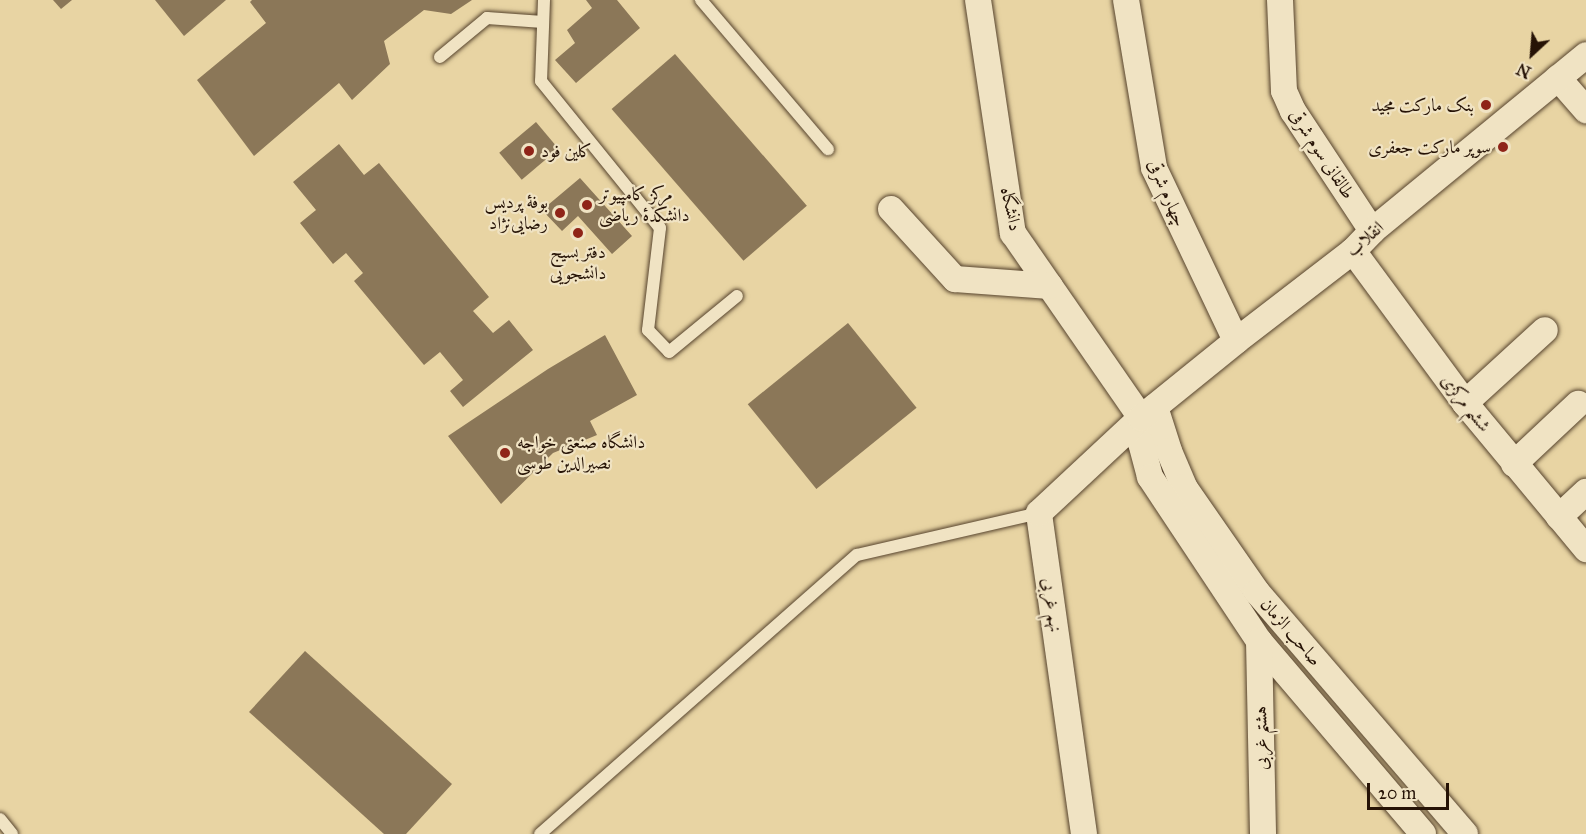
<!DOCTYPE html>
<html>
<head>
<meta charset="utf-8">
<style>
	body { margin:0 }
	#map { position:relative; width:1586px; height:834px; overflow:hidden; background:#e8d4a3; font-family:"IM FELL Great Primer",Amiri,serif }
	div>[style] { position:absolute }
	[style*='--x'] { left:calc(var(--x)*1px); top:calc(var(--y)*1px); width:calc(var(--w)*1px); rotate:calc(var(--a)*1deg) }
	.building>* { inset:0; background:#8b7758; transform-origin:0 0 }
	.roads { filter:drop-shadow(0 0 2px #56432d) drop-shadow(0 0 2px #56432d) }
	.service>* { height:12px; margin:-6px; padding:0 6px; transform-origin:6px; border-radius:6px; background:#f0e3c3 }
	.minor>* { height:26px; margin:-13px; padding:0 13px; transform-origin:13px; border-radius:13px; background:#f0e3c3 }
	.dots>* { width:16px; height:16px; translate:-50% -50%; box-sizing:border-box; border:3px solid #f0e3c3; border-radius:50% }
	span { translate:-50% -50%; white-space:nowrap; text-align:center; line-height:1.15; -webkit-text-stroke:4.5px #f0e3c3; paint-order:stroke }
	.poi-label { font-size:18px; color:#261306 }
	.right { translate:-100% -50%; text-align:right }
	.left { translate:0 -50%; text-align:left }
	.street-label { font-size:18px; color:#261306 }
	.north { position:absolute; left:1502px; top:24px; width:60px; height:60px; -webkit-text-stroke:4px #f0e3c3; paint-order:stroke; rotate:206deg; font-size:16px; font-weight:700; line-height:24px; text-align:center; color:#261306 }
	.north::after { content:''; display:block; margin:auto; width:21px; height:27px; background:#261306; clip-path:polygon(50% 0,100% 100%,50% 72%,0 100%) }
	.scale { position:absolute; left:1367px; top:783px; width:82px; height:27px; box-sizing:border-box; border:3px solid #261306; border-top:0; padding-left:8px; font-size:18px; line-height:21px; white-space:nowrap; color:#261306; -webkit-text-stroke:4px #f0e3c3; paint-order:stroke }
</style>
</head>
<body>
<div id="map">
	<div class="building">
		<i style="clip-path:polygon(53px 0,72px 0,61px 9px)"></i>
		<i style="clip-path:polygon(155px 0,226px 0,184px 36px)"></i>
		<i style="clip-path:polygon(252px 0,472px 0,451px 14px,424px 10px,384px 41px,390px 64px,352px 100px,339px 83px,254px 156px,197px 80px,266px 23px,250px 2px)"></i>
		<i style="clip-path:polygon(586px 0,617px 0,640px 28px,576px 83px,555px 60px,575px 43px,567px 30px,592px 8px)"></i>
		<i style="left:675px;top:54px;width:201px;height:84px;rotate:49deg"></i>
		<i style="left:536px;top:122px;width:35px;height:48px;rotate:50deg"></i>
		<i style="clip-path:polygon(339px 144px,364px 175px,379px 163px,489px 297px,473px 311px,493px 333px,509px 320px,533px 350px,463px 407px,450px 391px,463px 380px,440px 352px,424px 365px,354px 281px,363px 273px,346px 253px,333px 264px,300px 223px,316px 210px,293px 182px)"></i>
		<i style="clip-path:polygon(580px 178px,632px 236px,612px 254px,578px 216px,562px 231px,542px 210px)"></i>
		<i style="left:848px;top:323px;width:109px;height:129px;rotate:51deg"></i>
		<i style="clip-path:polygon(605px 335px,637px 395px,590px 421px,597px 435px,553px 453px,501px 504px,448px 436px,548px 369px)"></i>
		<i style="clip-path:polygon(305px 651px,452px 784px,406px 834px,384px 834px,249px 712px)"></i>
	</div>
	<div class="roads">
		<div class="service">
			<i style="--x:544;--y:0;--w:81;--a:92.1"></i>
			<i style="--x:541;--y:81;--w:189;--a:51"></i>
			<i style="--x:660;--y:228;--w:103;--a:96.7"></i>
			<i style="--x:648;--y:330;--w:30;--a:46"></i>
			<i style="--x:669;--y:352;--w:88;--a:-39.5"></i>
			<i style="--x:701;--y:0;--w:196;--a:49.6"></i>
			<i style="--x:440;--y:57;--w:61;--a:-39.7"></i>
			<i style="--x:487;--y:18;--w:56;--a:4.1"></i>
			<i style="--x:0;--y:819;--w:19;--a:51"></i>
			<i style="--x:540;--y:834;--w:422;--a:-41.4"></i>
			<i style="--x:857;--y:555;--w:187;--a:-13"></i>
		</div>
		<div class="minor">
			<i style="--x:978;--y:0;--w:236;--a:81.5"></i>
			<i style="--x:1013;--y:233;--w:225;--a:55.3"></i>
			<i style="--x:1126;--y:0;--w:170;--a:80.5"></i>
			<i style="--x:1154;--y:168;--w:191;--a:64.6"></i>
			<i style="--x:1280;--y:0;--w:91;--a:87.5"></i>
			<i style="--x:1284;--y:91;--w:22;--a:66"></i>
			<i style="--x:1293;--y:111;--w:144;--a:56.6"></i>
			<i style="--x:1558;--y:78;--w:43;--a:48.8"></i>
			<i style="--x:891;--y:209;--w:95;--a:47.6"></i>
			<i style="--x:955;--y:279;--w:95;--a:4.2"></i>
			<i style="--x:1353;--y:251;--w:189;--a:53.6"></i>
			<i style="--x:1465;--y:403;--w:190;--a:50.3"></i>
			<i style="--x:1465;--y:403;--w:108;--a:-42.4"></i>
			<i style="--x:1155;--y:407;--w:46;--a:72.3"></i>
			<i style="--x:1169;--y:451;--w:39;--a:67"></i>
			<i style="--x:1184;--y:487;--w:128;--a:55.2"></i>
			<i style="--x:1257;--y:592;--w:319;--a:49.3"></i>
			<i style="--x:1141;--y:418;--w:25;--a:90"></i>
			<i style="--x:1141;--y:443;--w:35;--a:75"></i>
			<i style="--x:1150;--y:477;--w:197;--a:56.4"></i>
			<i style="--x:1259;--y:641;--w:253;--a:49.6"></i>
			<i style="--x:1514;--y:464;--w:88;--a:-43.2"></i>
			<i style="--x:1559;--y:517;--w:37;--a:-43"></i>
			<i style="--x:1259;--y:641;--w:193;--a:88.8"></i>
			<i style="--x:1084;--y:834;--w:324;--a:-98"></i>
			<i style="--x:1039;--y:513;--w:139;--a:-43"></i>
			<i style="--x:1141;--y:418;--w:122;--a:-39"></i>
			<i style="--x:1236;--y:341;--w:148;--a:-37.6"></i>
			<i style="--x:1353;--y:251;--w:28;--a:-46"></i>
			<i style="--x:1372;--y:231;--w:277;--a:-39.4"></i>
		</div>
	</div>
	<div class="dots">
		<i style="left:1486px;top:105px;background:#8f2418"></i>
		<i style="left:1503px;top:147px;background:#8f2418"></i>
		<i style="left:529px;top:151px;background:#8f2418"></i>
		<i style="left:587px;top:205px;background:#8f2418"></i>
		<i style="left:560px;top:213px;background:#8f2418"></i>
		<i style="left:578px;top:233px;background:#8f2418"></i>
		<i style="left:505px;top:453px;background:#8f2418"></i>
	</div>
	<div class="poi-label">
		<span class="right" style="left:1474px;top:105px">بنک‌ مارکت مجید</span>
		<span class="right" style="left:1491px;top:147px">سوپر مارکت جعفری</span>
		<span class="left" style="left:541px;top:151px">کلین فود</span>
		<span class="left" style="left:599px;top:205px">مرکز کامپیوتر<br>دانشکدهٔ ریاضی</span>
		<span class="right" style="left:548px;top:213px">بوفهٔ پردیس<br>رضایی‌نژاد</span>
		<span style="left:578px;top:263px">دفتر بسیج<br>دانشجویی</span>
		<span class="left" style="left:517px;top:453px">دانشگاه صنعتی خواجه<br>نصیرالدین طوسی</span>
	</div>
	<div class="street-label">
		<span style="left:1322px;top:154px;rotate:57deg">طالقانی سوم شرقی</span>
		<span style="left:1167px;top:193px;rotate:67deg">چهارم شرقی</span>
		<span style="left:1011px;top:209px;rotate:78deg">دانشگاه</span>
		<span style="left:1365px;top:239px;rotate:-42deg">انقلاب</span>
		<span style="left:1466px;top:403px;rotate:52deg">ششم مرکزی</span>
		<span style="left:1052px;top:605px;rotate:82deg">نهم غربی</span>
		<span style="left:1291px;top:632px;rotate:49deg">صاحب الزمان</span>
		<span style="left:1261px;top:738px;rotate:-91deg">هشتم غربی</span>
	</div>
	<div class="north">N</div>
	<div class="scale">20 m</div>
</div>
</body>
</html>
